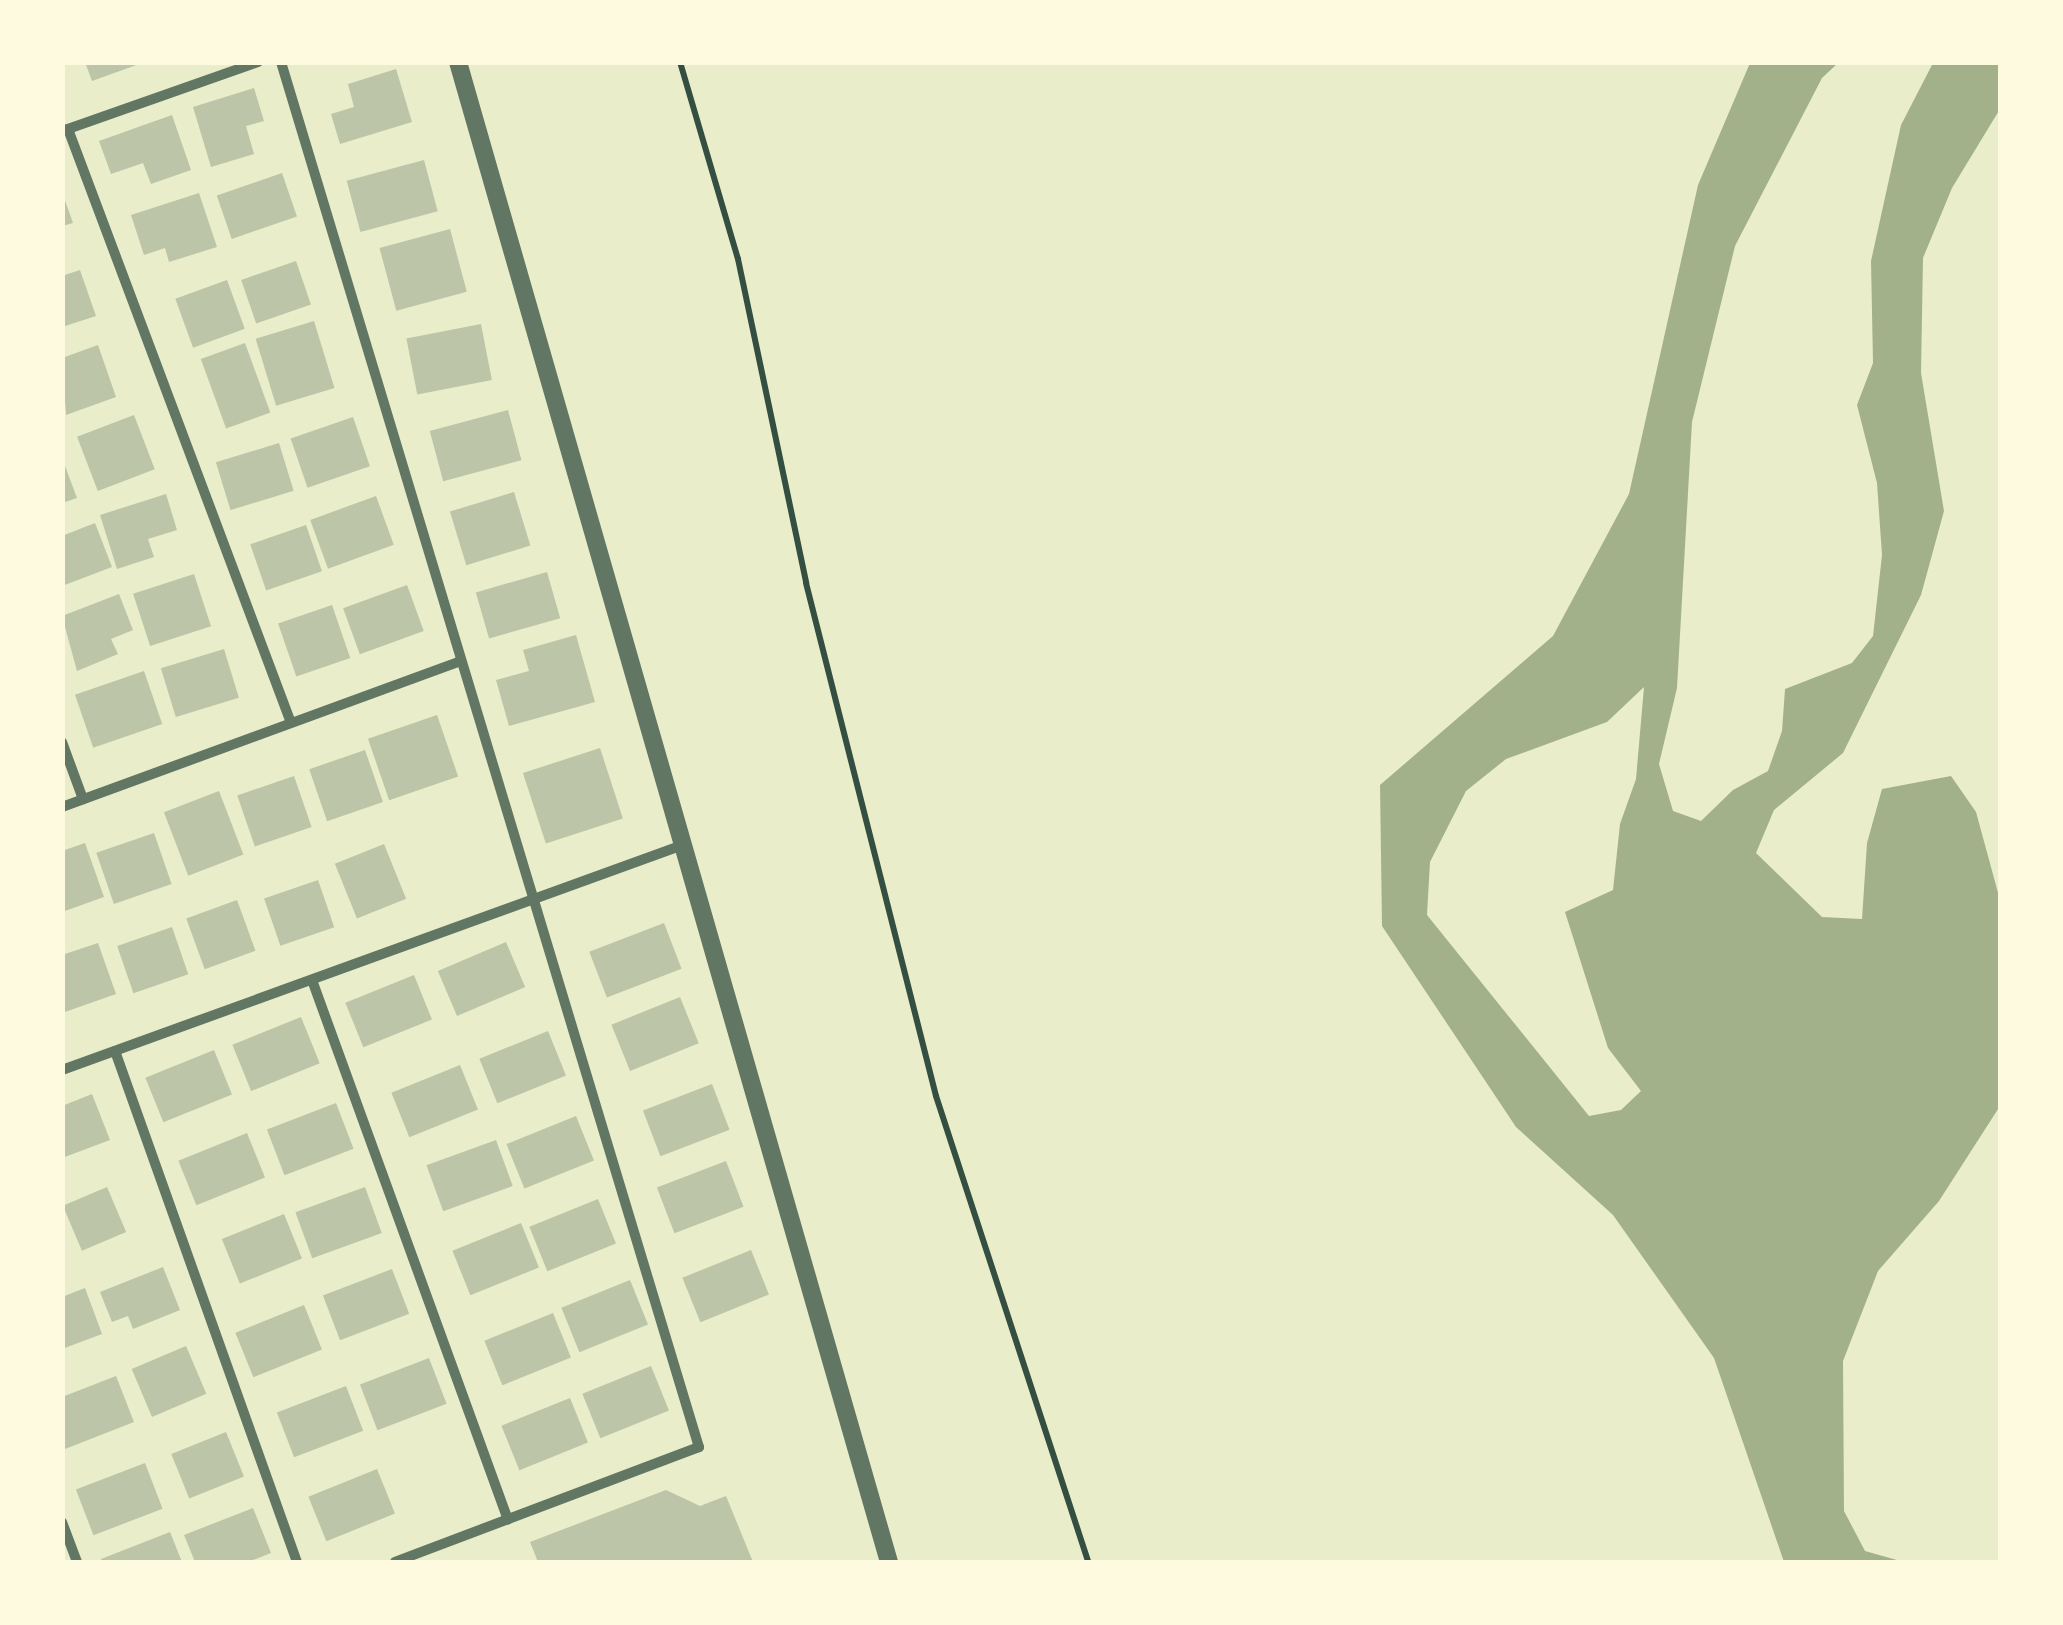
<!DOCTYPE html>
<html>
<head>
<meta charset="utf-8">
<style>
	body { margin:0 }
	#map { position:relative; width:2063px; height:1625px; overflow:hidden; background:#e9edc9; font-family:Manrope,sans-serif }
	div>[style] { position:absolute }
	[style*='--x'] { left:calc(var(--x)*1px); top:calc(var(--y)*1px); width:calc(var(--w)*1px); rotate:calc(var(--a)*1deg) }
	.water>* { inset:0; background:#a3b18a }
	.building>* { inset:0; background:#bcc5a7; transform-origin:0 0 }
	.path>* { height:6px; margin:-3px; padding:0 3px; transform-origin:3px; border-radius:3px; background:#344e41 }
	.minor>* { height:10px; margin:-5px; padding:0 5px; transform-origin:5px; border-radius:5px; background:#617663 }
	.tertiary>* { height:18px; margin:-9px; padding:0 9px; transform-origin:9px; border-radius:9px; background:#617663 }
	span { translate:-50% -50%; white-space:nowrap; text-align:center; line-height:1.15; -webkit-text-stroke:8px #fefae0; paint-order:stroke }
	.frame { position:absolute; inset:0; border:65px solid #fefae0; pointer-events:none }
</style>
</head>
<body>
<div id="map">
	<div class="water">
		<i style="clip-path:polygon(evenodd,1750px 63px,1838px 63px,1822px 78px,1735px 246px,1692px 422px,1677px 688px,1659px 764px,1673px 811px,1701px 821px,1733px 790px,1768px 771px,1782px 731px,1785px 689px,1852px 663px,1873px 636px,1882px 555px,1877px 483px,1857px 405px,1873px 363px,1871px 261px,1901px 125px,1933px 63px,2000px 63px,2000px 109px,1952px 188px,1923px 258px,1921px 373px,1944px 511px,1921px 595px,1843px 753px,1774px 810px,1756px 853px,1822px 917px,1862px 919px,1867px 843px,1882px 789px,1951px 776px,1976px 812px,2000px 900px,2000px 1106px,1939px 1201px,1878px 1271px,1843px 1361px,1844px 1511px,1865px 1551px,1904px 1562px,1784px 1562px,1714px 1358px,1613px 1215px,1516px 1127px,1382px 926px,1380px 785px,1553px 636px,1629px 494px,1698px 185px,1750px 63px,1644px 687px,1636px 779px,1620px 824px,1613px 890px,1565px 912px,1608px 1048px,1641px 1091px,1621px 1110px,1589px 1116px,1427px 915px,1430px 862px,1466px 791px,1506px 759px,1607px 722px,1644px 687px)"></i>
	</div>
	<div class="building">
		<i style="clip-path:polygon(85px 62px,142px 62px,142px 63px,92px 81px)"></i>
		<i style="clip-path:polygon(396px 69px,412px 122px,340px 144px,331px 114px,354px 107px,348px 84px)"></i>
		<i style="clip-path:polygon(254px 88px,264px 121px,246px 126px,254px 154px,211px 167px,193px 107px)"></i>
		<i style="clip-path:polygon(172px 115px,191px 170px,151px 184px,143px 163px,111px 174px,99px 141px)"></i>
		<i style="left:424px;top:160px;width:53px;height:80px;rotate:75deg"></i>
		<i style="left:282px;top:173px;width:46px;height:69px;rotate:71deg"></i>
		<i style="clip-path:polygon(62px 192px,73px 223px,62px 226px)"></i>
		<i style="clip-path:polygon(199px 193px,217px 247px,169px 262px,165px 248px,144px 255px,131px 215px)"></i>
		<i style="left:450px;top:229px;width:65px;height:73px;rotate:75deg"></i>
		<i style="left:296px;top:261px;width:46px;height:58px;rotate:71deg"></i>
		<i style="clip-path:polygon(80px 270px,96px 316px,62px 327px,62px 276px)"></i>
		<i style="left:227px;top:280px;width:52px;height:55px;rotate:70deg"></i>
		<i style="left:314px;top:321px;width:70px;height:61px;rotate:73deg"></i>
		<i style="left:481px;top:324px;width:57px;height:76px;rotate:79deg"></i>
		<i style="left:245px;top:343px;width:74px;height:47px;rotate:70deg"></i>
		<i style="clip-path:polygon(98px 345px,116px 397px,66px 415px,62px 358px)"></i>
		<i style="left:508px;top:410px;width:52px;height:81px;rotate:75deg"></i>
		<i style="left:134px;top:415px;width:58px;height:61px;rotate:69deg"></i>
		<i style="left:353px;top:417px;width:52px;height:66px;rotate:71deg"></i>
		<i style="left:279px;top:443px;width:50px;height:66px;rotate:73deg"></i>
		<i style="clip-path:polygon(62px 458px,77px 498px,62px 503px)"></i>
		<i style="left:514px;top:492px;width:56px;height:67px;rotate:73deg"></i>
		<i style="clip-path:polygon(166px 494px,177px 530px,148px 539px,154px 557px,117px 569px,100px 515px)"></i>
		<i style="left:376px;top:496px;width:52px;height:70px;rotate:70deg"></i>
		<i style="clip-path:polygon(95px 523px,112px 567px,62px 586px,62px 536px)"></i>
		<i style="left:306px;top:525px;width:49px;height:59px;rotate:71deg"></i>
		<i style="left:547px;top:572px;width:48px;height:74px;rotate:74deg"></i>
		<i style="left:194px;top:574px;width:55px;height:64px;rotate:72deg"></i>
		<i style="left:407px;top:585px;width:49px;height:68px;rotate:70deg"></i>
		<i style="clip-path:polygon(119px 594px,133px 630px,111px 639px,118px 654px,77px 671px,62px 616px)"></i>
		<i style="left:332px;top:605px;width:56px;height:57px;rotate:71deg"></i>
		<i style="clip-path:polygon(576px 635px,595px 702px,509px 726px,496px 680px,529px 671px,523px 650px)"></i>
		<i style="left:224px;top:649px;width:51px;height:66px;rotate:73deg"></i>
		<i style="left:144px;top:671px;width:56px;height:73px;rotate:71deg"></i>
		<i style="left:437px;top:715px;width:65px;height:73px;rotate:71deg"></i>
		<i style="left:600px;top:748px;width:74px;height:81px;rotate:72deg"></i>
		<i style="left:365px;top:750px;width:55px;height:59px;rotate:71deg"></i>
		<i style="left:294px;top:776px;width:54px;height:60px;rotate:71deg"></i>
		<i style="left:219px;top:791px;width:68px;height:59px;rotate:69deg"></i>
		<i style="left:154px;top:833px;width:54px;height:61px;rotate:71deg"></i>
		<i style="clip-path:polygon(85px 843px,104px 897px,62px 912px,62px 851px)"></i>
		<i style="left:384px;top:844px;width:59px;height:53px;rotate:68deg"></i>
		<i style="left:318px;top:880px;width:50px;height:57px;rotate:71deg"></i>
		<i style="left:237px;top:900px;width:54px;height:54px;rotate:70deg"></i>
		<i style="left:664px;top:923px;width:49px;height:80px;rotate:69deg"></i>
		<i style="left:172px;top:927px;width:50px;height:58px;rotate:71deg"></i>
		<i style="left:506px;top:942px;width:49px;height:74px;rotate:67deg"></i>
		<i style="clip-path:polygon(98px 943px,116px 994px,62px 1013px,62px 955px)"></i>
		<i style="left:414px;top:975px;width:48px;height:74px;rotate:68deg"></i>
		<i style="left:680px;top:997px;width:50px;height:74px;rotate:68deg"></i>
		<i style="left:301px;top:1017px;width:50px;height:74px;rotate:68deg"></i>
		<i style="left:548px;top:1031px;width:48px;height:74px;rotate:68deg"></i>
		<i style="left:214px;top:1050px;width:48px;height:74px;rotate:68deg"></i>
		<i style="left:460px;top:1065px;width:48px;height:74px;rotate:68deg"></i>
		<i style="left:712px;top:1084px;width:49px;height:74px;rotate:69deg"></i>
		<i style="clip-path:polygon(92px 1094px,110px 1140px,62px 1158px,62px 1106px)"></i>
		<i style="left:336px;top:1103px;width:49px;height:74px;rotate:69deg"></i>
		<i style="left:576px;top:1116px;width:48px;height:75px;rotate:68deg"></i>
		<i style="left:247px;top:1133px;width:48px;height:74px;rotate:68deg"></i>
		<i style="left:496px;top:1140px;width:49px;height:74px;rotate:70deg"></i>
		<i style="left:726px;top:1161px;width:49px;height:74px;rotate:69deg"></i>
		<i style="left:107px;top:1187px;width:49px;height:48px;rotate:67deg"></i>
		<i style="left:365px;top:1187px;width:49px;height:74px;rotate:70deg"></i>
		<i style="left:598px;top:1199px;width:48px;height:74px;rotate:68deg"></i>
		<i style="left:284px;top:1214px;width:48px;height:67px;rotate:68deg"></i>
		<i style="left:521px;top:1223px;width:48px;height:74px;rotate:68deg"></i>
		<i style="left:751px;top:1250px;width:48px;height:74px;rotate:68deg"></i>
		<i style="clip-path:polygon(163px 1267px,180px 1310px,133px 1329px,128px 1316px,112px 1322px,100px 1292px)"></i>
		<i style="left:392px;top:1269px;width:48px;height:74px;rotate:69deg"></i>
		<i style="left:630px;top:1280px;width:48px;height:74px;rotate:68deg"></i>
		<i style="clip-path:polygon(85px 1288px,102px 1334px,62px 1349px,62px 1297px)"></i>
		<i style="left:304px;top:1305px;width:48px;height:74px;rotate:68deg"></i>
		<i style="left:553px;top:1313px;width:48px;height:74px;rotate:68deg"></i>
		<i style="left:186px;top:1346px;width:52px;height:59px;rotate:67deg"></i>
		<i style="left:429px;top:1358px;width:49px;height:74px;rotate:69deg"></i>
		<i style="left:651px;top:1366px;width:48px;height:74px;rotate:68deg"></i>
		<i style="clip-path:polygon(116px 1376px,134px 1422px,65px 1449px,62px 1397px)"></i>
		<i style="left:346px;top:1386px;width:48px;height:74px;rotate:69deg"></i>
		<i style="left:570px;top:1398px;width:48px;height:74px;rotate:68deg"></i>
		<i style="left:226px;top:1432px;width:48px;height:59px;rotate:68deg"></i>
		<i style="left:145px;top:1463px;width:49px;height:74px;rotate:69deg"></i>
		<i style="left:377px;top:1469px;width:48px;height:74px;rotate:68deg"></i>
		<i style="clip-path:polygon(666px 1490px,700px 1506px,726px 1496px,753px 1562px,538px 1562px,530px 1542px)"></i>
		<i style="clip-path:polygon(253px 1508px,271px 1553px,248px 1562px,195px 1562px,184px 1535px)"></i>
		<i style="clip-path:polygon(170px 1532px,182px 1562px,102px 1562px,101px 1559px)"></i>
	</div>
	<div class="path">
		<i style="--x:680;--y:62;--w:205;--a:73.6"></i>
		<i style="--x:738;--y:259;--w:331;--a:78.1"></i>
		<i style="--x:806;--y:583;--w:529;--a:75.78"></i>
		<i style="--x:936;--y:1096;--w:490;--a:71.9"></i>
	</div>
	<div class="minor">
		<i style="--x:281;--y:62;--w:1447;--a:73.21"></i>
		<i style="--x:699;--y:1447;--w:325;--a:159.3"></i>
		<i style="--x:68;--y:129;--w:634;--a:69.42"></i>
		<i style="--x:65;--y:130;--w:205;--a:-19.4"></i>
		<i style="--x:62;--y:742;--w:61;--a:69.8"></i>
		<i style="--x:62;--y:807;--w:423;--a:-20.1"></i>
		<i style="--x:312;--y:980;--w:574;--a:70.05"></i>
		<i style="--x:115;--y:1051;--w:542;--a:70.4"></i>
		<i style="--x:62;--y:1070;--w:661;--a:-19.92"></i>
		<i style="--x:62;--y:1522;--w:43;--a:69.4"></i>
	</div>
	<div class="tertiary">
		<i style="--x:458;--y:62;--w:1561;--a:73.97"></i>
	</div>
	<div class="frame"></div>
</div>
</body>
</html>
